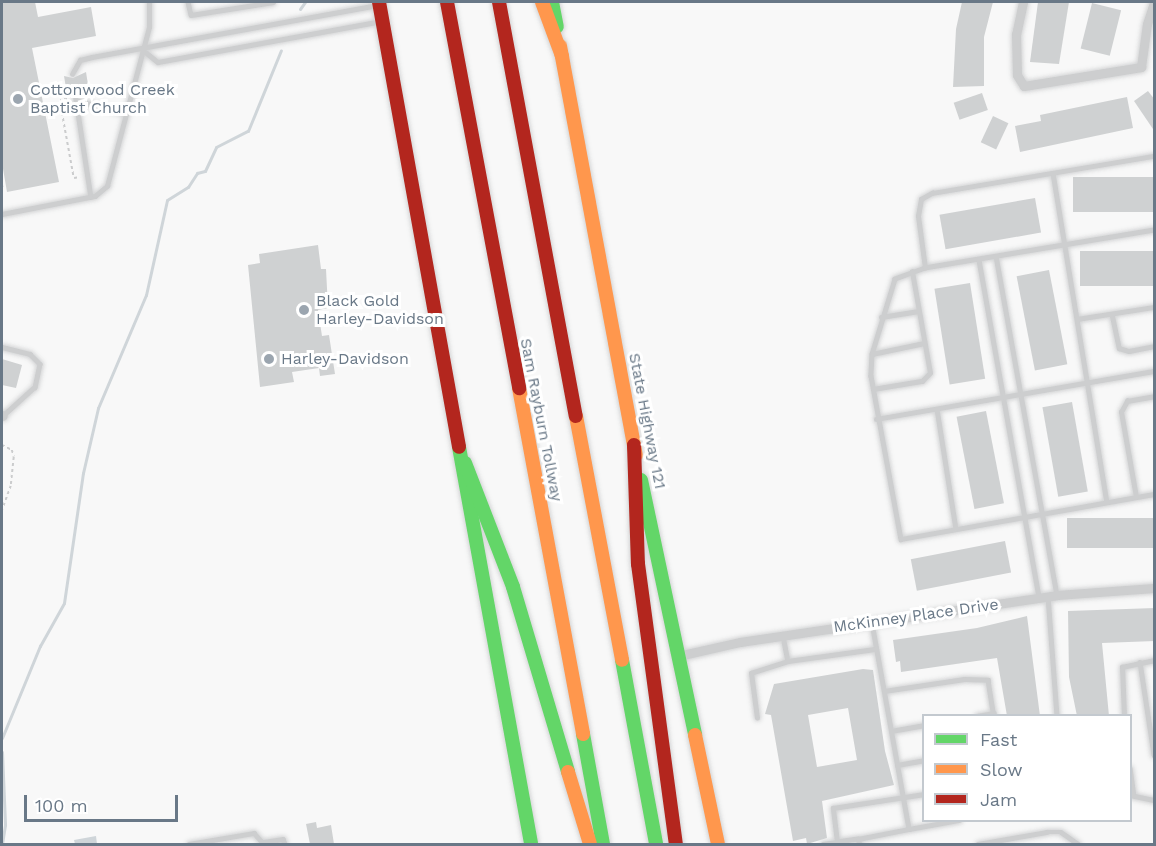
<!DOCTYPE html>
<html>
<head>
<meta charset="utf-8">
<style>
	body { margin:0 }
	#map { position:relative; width:1156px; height:846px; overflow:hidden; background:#f8f8f8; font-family:"Work Sans",sans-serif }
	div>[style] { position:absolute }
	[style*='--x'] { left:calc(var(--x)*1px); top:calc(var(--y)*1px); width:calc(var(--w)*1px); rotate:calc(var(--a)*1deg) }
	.water>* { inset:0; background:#cfd5d9 }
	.stream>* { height:3px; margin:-1.5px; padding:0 1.5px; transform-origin:1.5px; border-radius:1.5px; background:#cfd5d9 }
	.building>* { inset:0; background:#cfd1d2; transform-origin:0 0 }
	.path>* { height:1.5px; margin-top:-0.75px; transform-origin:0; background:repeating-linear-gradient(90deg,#cbcccd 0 3px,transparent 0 6px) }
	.roads { filter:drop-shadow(0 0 2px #d4d5d6) drop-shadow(0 0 2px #d4d5d6) }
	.lane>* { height:4.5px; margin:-2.25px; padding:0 2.25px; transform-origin:2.25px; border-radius:2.25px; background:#cdcecf }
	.street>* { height:9px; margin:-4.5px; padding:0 4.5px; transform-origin:4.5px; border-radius:4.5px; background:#cdcecf }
	.fast>* { height:14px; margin:-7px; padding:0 7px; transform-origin:7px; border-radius:7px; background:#63d668 }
	.slow>* { height:14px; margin:-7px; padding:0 7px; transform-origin:7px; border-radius:7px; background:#ff974d }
	.jam>* { height:14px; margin:-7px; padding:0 7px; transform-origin:7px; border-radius:7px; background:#b3261e }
	.dots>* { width:16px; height:16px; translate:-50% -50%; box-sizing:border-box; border:3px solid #fff; border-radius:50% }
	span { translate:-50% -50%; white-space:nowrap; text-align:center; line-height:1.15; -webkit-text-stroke:6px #fff; paint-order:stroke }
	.poi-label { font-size:16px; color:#697887 }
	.left { translate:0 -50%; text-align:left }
	.street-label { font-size:16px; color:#697887 }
	.frame { position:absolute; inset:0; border:3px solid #697887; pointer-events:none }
	.legend { position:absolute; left:922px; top:714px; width:210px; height:108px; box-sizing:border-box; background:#fff; border:2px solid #c3c9cf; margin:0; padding:8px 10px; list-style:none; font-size:18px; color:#697887 }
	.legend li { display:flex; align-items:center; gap:12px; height:30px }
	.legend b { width:30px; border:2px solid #c3c9cf }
	.scale { position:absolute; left:24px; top:795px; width:154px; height:27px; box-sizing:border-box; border:3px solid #697887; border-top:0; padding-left:8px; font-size:18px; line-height:21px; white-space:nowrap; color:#697887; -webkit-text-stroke:4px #fff; paint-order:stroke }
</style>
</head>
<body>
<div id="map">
	<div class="water">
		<i style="clip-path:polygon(96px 836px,97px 844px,75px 844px,74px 840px)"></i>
	</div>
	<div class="stream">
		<i style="--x:300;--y:9;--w:9;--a:-54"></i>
		<i style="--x:2;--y:738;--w:100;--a:-67.6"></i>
		<i style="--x:40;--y:646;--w:49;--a:-60.8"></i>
		<i style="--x:64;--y:603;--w:131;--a:-81.7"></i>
		<i style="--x:83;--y:473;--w:67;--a:-77"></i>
		<i style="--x:98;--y:408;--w:123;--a:-67"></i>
		<i style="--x:146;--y:295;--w:97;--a:-77.5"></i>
		<i style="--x:167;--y:200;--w:25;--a:-32"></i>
		<i style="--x:188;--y:187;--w:17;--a:-57"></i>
		<i style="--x:197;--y:173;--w:8;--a:-14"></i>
		<i style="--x:205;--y:171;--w:26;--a:-65"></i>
		<i style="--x:216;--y:147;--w:36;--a:-27"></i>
		<i style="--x:248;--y:131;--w:87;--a:-67.8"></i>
		<i style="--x:2;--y:752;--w:73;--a:87.6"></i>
		<i style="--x:5;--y:825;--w:19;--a:99"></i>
	</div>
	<div class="building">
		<i style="clip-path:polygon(2px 2px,35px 2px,38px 17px,91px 7px,96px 36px,32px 48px,59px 182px,7px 192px,2px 163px)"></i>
		<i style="clip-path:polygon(962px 2px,993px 2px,984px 37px,984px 86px,953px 87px,956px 29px)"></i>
		<i style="clip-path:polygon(1038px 2px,1069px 2px,1059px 64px,1030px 62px)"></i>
		<i style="left:1092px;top:3px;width:30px;height:47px;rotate:14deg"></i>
		<i style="clip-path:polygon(86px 72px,89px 91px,74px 89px,67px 94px,64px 76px,73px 78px)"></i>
		<i style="clip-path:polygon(1148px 91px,1155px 100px,1155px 132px,1134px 101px)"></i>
		<i style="left:982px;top:93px;width:18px;height:30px;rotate:71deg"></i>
		<i style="clip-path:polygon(1127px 97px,1133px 128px,1020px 152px,1015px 126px,1041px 121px,1040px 115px)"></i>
		<i style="left:993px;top:116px;width:17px;height:29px;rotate:25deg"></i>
		<i style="left:1155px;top:177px;width:35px;height:82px;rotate:90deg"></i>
		<i style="left:1035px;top:198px;width:35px;height:97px;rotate:80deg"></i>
		<i style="clip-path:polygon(318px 245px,321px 269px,326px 269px,328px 308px,318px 310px,322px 336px,329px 335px,335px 374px,320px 376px,319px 368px,292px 372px,294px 382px,260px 387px,248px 265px,260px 263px,259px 254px)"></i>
		<i style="left:1155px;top:251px;width:35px;height:75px;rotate:90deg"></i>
		<i style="left:1049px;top:270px;width:96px;height:33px;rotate:79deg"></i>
		<i style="left:970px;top:283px;width:97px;height:36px;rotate:81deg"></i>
		<i style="clip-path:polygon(2px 359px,22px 365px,16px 388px,2px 385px)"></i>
		<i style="left:1072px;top:402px;width:91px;height:30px;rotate:80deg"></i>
		<i style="left:986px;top:411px;width:94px;height:30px;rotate:79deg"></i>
		<i style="left:1155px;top:518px;width:30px;height:88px;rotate:90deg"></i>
		<i style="left:1005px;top:541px;width:32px;height:96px;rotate:79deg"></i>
		<i style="clip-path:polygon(1155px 608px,1155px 641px,1102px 643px,1109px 716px,1077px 716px,1069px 677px,1068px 611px)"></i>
		<i style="clip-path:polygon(1027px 616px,1040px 716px,1007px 716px,997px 658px,901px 672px,900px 661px,896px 662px,893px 640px,977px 628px)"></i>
		<i style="clip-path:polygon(evenodd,863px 669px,873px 670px,885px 751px,894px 785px,822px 801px,827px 838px,807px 844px,806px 838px,793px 841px,771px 715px,765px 714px,774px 684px,863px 669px,848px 708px,857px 760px,817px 767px,808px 715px,848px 708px)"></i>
		<i style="clip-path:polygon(316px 822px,317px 828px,331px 825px,334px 844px,310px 844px,306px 824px)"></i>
	</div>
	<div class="path">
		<i style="--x:67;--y:99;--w:7;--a:164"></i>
		<i style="--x:60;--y:101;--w:78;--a:79.7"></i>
		<i style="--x:74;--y:178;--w:6;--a:-9"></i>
		<i style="--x:2;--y:184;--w:5;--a:79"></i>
		<i style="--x:2;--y:445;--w:11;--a:27"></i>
		<i style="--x:12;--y:450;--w:7;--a:74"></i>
		<i style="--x:14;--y:457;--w:29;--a:96"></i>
		<i style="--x:11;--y:486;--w:27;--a:110"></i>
	</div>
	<div class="roads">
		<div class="lane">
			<i style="--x:188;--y:2;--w:13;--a:77"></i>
			<i style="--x:191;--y:15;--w:83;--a:-9"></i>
			<i style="--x:143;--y:50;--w:19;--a:39"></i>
			<i style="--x:158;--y:62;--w:227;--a:-10.4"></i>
			<i style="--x:72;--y:74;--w:16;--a:-60"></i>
			<i style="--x:80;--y:60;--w:12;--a:-14"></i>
			<i style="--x:92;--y:57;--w:290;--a:-10.3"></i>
			<i style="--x:75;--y:93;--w:105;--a:81.3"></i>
			<i style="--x:78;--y:101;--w:49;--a:14"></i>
			<i style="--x:1053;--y:173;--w:333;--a:80.7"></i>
			<i style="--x:2;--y:214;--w:95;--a:-11"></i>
			<i style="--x:95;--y:196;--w:16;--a:-40"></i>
			<i style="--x:107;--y:186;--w:164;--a:-75.2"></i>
			<i style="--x:149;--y:27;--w:25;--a:-90"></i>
			<i style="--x:1154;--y:230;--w:232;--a:170.6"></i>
			<i style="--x:925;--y:268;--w:32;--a:160"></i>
			<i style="--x:895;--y:279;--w:78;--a:107"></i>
			<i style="--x:872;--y:354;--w:22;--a:93"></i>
			<i style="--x:871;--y:376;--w:166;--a:79.6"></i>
			<i style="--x:901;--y:539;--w:257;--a:-10.1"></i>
			<i style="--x:996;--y:256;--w:344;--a:79.8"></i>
			<i style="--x:979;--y:260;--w:342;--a:79.9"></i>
			<i style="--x:925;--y:268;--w:52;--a:-97.7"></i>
			<i style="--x:918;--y:216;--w:17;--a:-80"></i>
			<i style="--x:921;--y:199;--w:13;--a:-29"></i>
			<i style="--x:932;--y:193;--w:225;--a:-9.5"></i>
			<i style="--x:1112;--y:314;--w:35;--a:78"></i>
			<i style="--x:1119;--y:348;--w:10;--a:17"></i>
			<i style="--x:1129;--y:351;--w:25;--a:-11"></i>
			<i style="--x:881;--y:317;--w:38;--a:-9"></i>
			<i style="--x:1077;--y:319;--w:78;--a:-8.9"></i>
			<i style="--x:2;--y:347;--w:29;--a:14"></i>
			<i style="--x:30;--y:354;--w:14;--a:45"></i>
			<i style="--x:40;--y:364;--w:24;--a:102"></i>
			<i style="--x:35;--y:387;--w:43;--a:137.8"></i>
			<i style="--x:872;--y:354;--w:53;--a:-11.9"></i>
			<i style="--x:873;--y:389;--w:50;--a:-9.3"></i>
			<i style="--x:922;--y:381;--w:11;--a:-45"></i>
			<i style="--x:930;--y:373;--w:103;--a:-100.1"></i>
			<i style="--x:937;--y:409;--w:121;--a:81"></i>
			<i style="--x:876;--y:419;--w:282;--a:-9.8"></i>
			<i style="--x:1136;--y:497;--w:86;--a:-100"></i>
			<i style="--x:1121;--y:412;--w:13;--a:-61"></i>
			<i style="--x:1127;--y:401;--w:27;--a:-10"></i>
			<i style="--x:1048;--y:596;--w:120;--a:85.7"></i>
			<i style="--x:872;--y:623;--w:209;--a:79.8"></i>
			<i style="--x:909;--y:829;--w:51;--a:-10.2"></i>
			<i style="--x:783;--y:636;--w:25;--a:79"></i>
			<i style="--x:788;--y:661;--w:89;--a:-7.8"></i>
			<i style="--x:1140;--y:662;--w:94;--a:81.4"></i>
			<i style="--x:884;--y:691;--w:81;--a:-8.5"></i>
			<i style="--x:964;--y:679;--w:24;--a:2"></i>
			<i style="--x:988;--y:680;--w:36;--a:81"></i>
			<i style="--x:977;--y:716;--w:17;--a:-10"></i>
			<i style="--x:1124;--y:716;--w:49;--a:-92.3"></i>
			<i style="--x:1122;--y:667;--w:33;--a:-12"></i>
			<i style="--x:757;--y:718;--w:45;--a:-97.6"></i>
			<i style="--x:751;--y:673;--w:39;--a:-18"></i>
			<i style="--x:891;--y:731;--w:34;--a:-10"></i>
			<i style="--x:897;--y:765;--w:27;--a:-10"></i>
			<i style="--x:1130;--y:768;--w:27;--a:82"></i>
			<i style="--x:1130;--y:795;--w:25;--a:12"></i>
			<i style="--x:858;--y:839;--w:21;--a:172"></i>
			<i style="--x:837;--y:842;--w:34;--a:-97"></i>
			<i style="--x:833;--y:808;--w:92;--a:-8.7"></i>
			<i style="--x:264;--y:842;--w:19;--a:-9"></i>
			<i style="--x:283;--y:839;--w:5;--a:68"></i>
			<i style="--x:189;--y:844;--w:66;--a:-9.6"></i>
			<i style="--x:254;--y:833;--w:15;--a:48"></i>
			<i style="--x:823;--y:844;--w:14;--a:-8"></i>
			<i style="--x:859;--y:844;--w:5;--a:-101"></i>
			<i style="--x:858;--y:839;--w:52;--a:-11.1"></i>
			<i style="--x:978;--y:844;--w:70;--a:-9.9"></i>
			<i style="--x:1047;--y:832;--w:14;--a:0"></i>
			<i style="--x:1061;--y:832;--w:21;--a:35"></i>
		</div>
		<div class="street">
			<i style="--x:1023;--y:2;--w:33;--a:102"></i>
			<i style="--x:1016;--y:34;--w:41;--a:88.6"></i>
			<i style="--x:1017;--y:75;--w:13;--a:58"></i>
			<i style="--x:1024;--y:86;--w:119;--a:-9.2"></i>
			<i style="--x:1141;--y:67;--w:43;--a:-82.1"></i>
			<i style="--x:1147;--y:24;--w:22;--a:-72"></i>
			<i style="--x:2;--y:415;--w:1;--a:45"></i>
			<i style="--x:678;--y:656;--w:64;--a:-12.7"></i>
			<i style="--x:740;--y:642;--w:320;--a:-8.4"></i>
			<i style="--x:1057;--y:595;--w:97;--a:-4.1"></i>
		</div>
		<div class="fast">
			<i style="--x:552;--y:2;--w:25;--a:79"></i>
			<i style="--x:459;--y:447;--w:403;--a:79.7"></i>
			<i style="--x:465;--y:463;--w:133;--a:68.8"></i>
			<i style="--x:513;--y:587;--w:193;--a:73.4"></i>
			<i style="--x:641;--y:480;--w:261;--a:78"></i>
			<i style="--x:622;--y:660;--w:187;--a:79.5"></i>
			<i style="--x:583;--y:734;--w:112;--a:79.7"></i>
		</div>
		<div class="slow">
			<i style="--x:542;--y:2;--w:58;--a:69.7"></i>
			<i style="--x:560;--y:46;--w:416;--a:79.5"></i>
			<i style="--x:519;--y:388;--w:352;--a:79.5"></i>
			<i style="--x:576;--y:416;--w:248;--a:79.3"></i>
			<i style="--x:695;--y:735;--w:111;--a:78.1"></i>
			<i style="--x:568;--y:772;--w:75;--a:73"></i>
		</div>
		<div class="jam">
			<i style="--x:379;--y:2;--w:452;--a:79.8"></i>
			<i style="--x:447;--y:2;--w:393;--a:79.4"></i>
			<i style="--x:499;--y:2;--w:421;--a:79.5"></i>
			<i style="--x:634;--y:445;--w:119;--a:88.1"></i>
			<i style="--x:638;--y:564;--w:283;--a:82.3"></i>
		</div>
	</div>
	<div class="dots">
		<i style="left:18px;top:99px;background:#9ba5af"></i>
		<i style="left:304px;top:310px;background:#9ba5af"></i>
		<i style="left:269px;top:359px;background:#9ba5af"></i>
	</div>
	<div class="poi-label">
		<span class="left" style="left:30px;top:99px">Cottonwood Creek<br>Baptist Church</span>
		<span class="left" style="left:316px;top:310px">Black Gold<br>Harley-Davidson</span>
		<span class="left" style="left:281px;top:359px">Harley-Davidson</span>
	</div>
	<div class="street-label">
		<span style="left:541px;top:420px;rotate:79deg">Sam Rayburn Tollway</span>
		<span style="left:647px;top:421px;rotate:79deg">State Highway 121</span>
		<span style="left:916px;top:616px;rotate:-8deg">McKinney Place Drive</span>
	</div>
	<div class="frame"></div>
	<ul class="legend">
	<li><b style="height:8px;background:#63d668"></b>Fast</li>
	<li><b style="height:8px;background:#ff974d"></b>Slow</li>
	<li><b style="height:8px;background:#b3261e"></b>Jam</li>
	</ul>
	<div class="scale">100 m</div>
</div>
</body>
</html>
